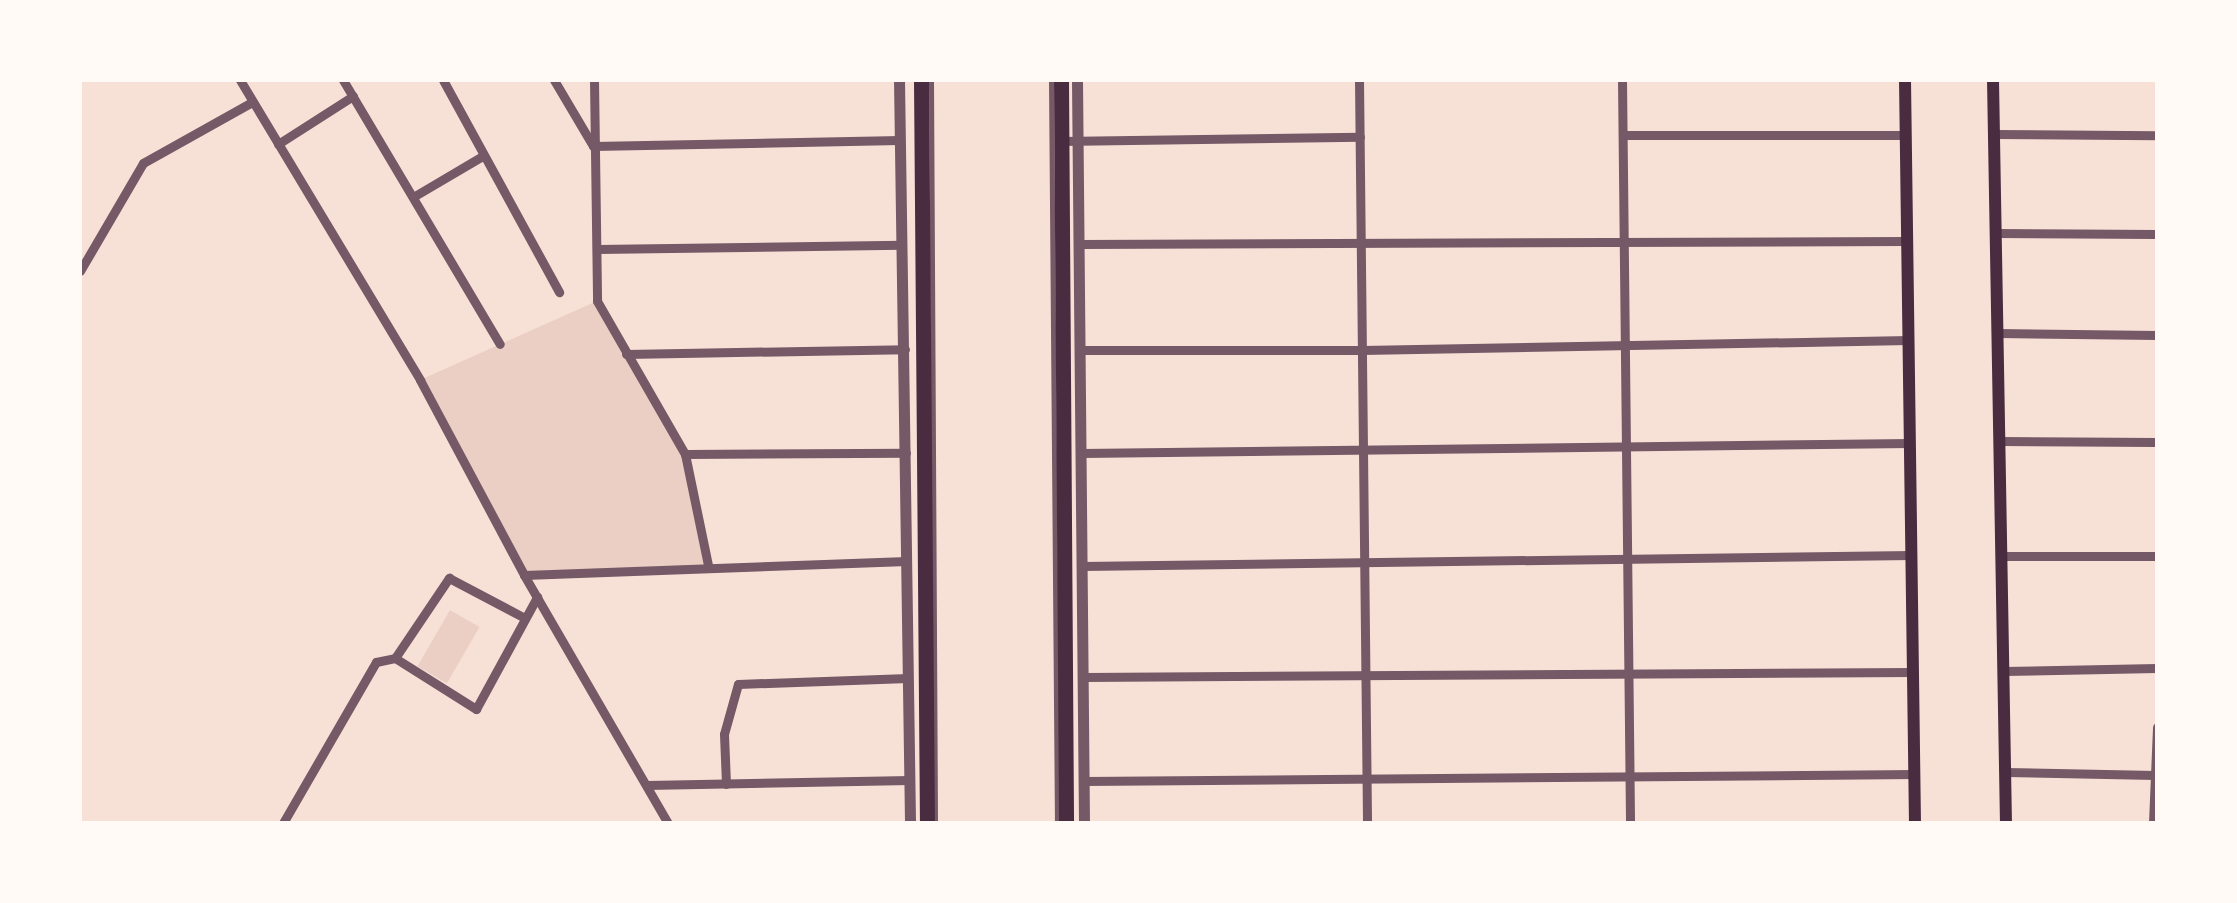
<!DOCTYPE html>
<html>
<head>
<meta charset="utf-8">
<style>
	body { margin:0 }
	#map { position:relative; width:2237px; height:903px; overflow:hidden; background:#f7e1d7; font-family:"IBM Plex Serif",serif }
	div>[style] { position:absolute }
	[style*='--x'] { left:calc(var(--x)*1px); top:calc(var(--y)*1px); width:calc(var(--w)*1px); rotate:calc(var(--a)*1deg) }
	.green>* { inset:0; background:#ebcfc5; transform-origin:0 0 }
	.service>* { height:5px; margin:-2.5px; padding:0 2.5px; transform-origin:2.5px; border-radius:2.5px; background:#755966 }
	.minor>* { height:9px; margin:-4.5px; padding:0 4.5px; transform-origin:4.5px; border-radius:4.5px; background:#755966 }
	.tertiary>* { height:11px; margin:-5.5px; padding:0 5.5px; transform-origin:5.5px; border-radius:5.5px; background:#755966 }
	.secondary>* { height:12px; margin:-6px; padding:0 6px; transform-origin:6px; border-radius:6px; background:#4a2c40 }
	.trunk>* { height:15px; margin:-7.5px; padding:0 7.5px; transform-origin:7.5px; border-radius:7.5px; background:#4a2c40 }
	span { translate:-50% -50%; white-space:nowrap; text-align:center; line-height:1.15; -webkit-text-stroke:8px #fffaf5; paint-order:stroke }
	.frame { position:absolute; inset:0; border:82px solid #fffaf5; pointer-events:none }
</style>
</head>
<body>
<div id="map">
	<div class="green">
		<i style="clip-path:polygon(597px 301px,685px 454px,708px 565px,524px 575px,420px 380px)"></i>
		<i style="left:450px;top:610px;width:34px;height:65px;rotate:30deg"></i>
	</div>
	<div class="service">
		<i style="--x:931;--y:80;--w:743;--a:89.69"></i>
		<i style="--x:1051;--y:80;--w:743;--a:89.54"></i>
	</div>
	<div class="minor">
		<i style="--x:240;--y:80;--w:350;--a:59"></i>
		<i style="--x:420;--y:380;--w:221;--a:61.9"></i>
		<i style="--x:524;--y:575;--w:287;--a:59.9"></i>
		<i style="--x:343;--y:80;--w:307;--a:59.3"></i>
		<i style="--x:443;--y:80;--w:242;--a:61.3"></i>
		<i style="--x:554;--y:80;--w:77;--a:59.4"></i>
		<i style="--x:593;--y:146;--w:307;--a:-1.1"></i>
		<i style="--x:594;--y:80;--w:221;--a:89.2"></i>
		<i style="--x:597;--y:301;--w:177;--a:60.1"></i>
		<i style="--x:685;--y:454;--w:113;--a:78.3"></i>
		<i style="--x:1359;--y:80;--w:743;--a:89.38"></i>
		<i style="--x:1622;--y:80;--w:743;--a:89.38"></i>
		<i style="--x:1994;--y:134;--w:163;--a:0.4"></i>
		<i style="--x:1623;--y:135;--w:283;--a:0"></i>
		<i style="--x:1061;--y:141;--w:299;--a:-0.8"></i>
		<i style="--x:278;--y:144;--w:89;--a:-32.6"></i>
		<i style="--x:413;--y:197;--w:82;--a:-30.6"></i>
		<i style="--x:1996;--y:233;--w:161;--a:0.4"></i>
		<i style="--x:1079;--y:244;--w:828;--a:-0.21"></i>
		<i style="--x:597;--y:249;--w:305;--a:-0.8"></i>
		<i style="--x:80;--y:271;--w:125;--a:-59.7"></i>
		<i style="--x:143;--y:163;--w:125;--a:-29.2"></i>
		<i style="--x:1998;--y:333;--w:159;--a:0.7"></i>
		<i style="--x:1081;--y:350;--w:281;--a:0"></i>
		<i style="--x:1362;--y:350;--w:547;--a:-1.05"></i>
		<i style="--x:626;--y:354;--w:279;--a:-1"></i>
		<i style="--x:2000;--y:441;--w:157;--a:0.4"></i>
		<i style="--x:1082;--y:453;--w:828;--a:-0.69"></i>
		<i style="--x:685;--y:454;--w:221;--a:-0.3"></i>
		<i style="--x:2002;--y:556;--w:155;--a:0"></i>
		<i style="--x:1082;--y:566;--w:830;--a:-0.76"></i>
		<i style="--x:524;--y:575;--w:383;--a:-2.1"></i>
		<i style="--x:395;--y:658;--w:97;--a:-56"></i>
		<i style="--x:449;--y:578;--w:86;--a:27.8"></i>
		<i style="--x:2004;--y:671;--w:153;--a:-1.1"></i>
		<i style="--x:1084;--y:677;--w:829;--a:-0.35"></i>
		<i style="--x:2006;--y:772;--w:149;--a:1.2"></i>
		<i style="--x:1084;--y:781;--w:831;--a:-0.48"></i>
		<i style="--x:726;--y:784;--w:50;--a:-92.3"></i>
		<i style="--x:724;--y:734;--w:52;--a:-74.4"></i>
		<i style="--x:738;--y:684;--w:170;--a:-2"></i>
		<i style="--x:647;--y:785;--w:263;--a:-1.1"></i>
		<i style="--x:283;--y:823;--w:186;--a:-60"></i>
		<i style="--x:376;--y:662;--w:19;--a:-12"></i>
		<i style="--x:395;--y:658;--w:96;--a:32.2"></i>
		<i style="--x:476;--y:709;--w:128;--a:-61.4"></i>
		<i style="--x:2153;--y:823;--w:96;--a:-87.6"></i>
	</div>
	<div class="tertiary">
		<i style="--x:899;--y:80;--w:743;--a:89.15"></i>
		<i style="--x:1077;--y:80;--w:743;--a:89.46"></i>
	</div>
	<div class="secondary">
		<i style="--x:1905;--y:80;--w:743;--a:89.23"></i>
		<i style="--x:1993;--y:80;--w:743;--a:89"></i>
	</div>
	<div class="trunk">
		<i style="--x:921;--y:80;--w:743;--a:89.54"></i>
		<i style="--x:1061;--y:80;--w:743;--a:89.61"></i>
	</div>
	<div class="frame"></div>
</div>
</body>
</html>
